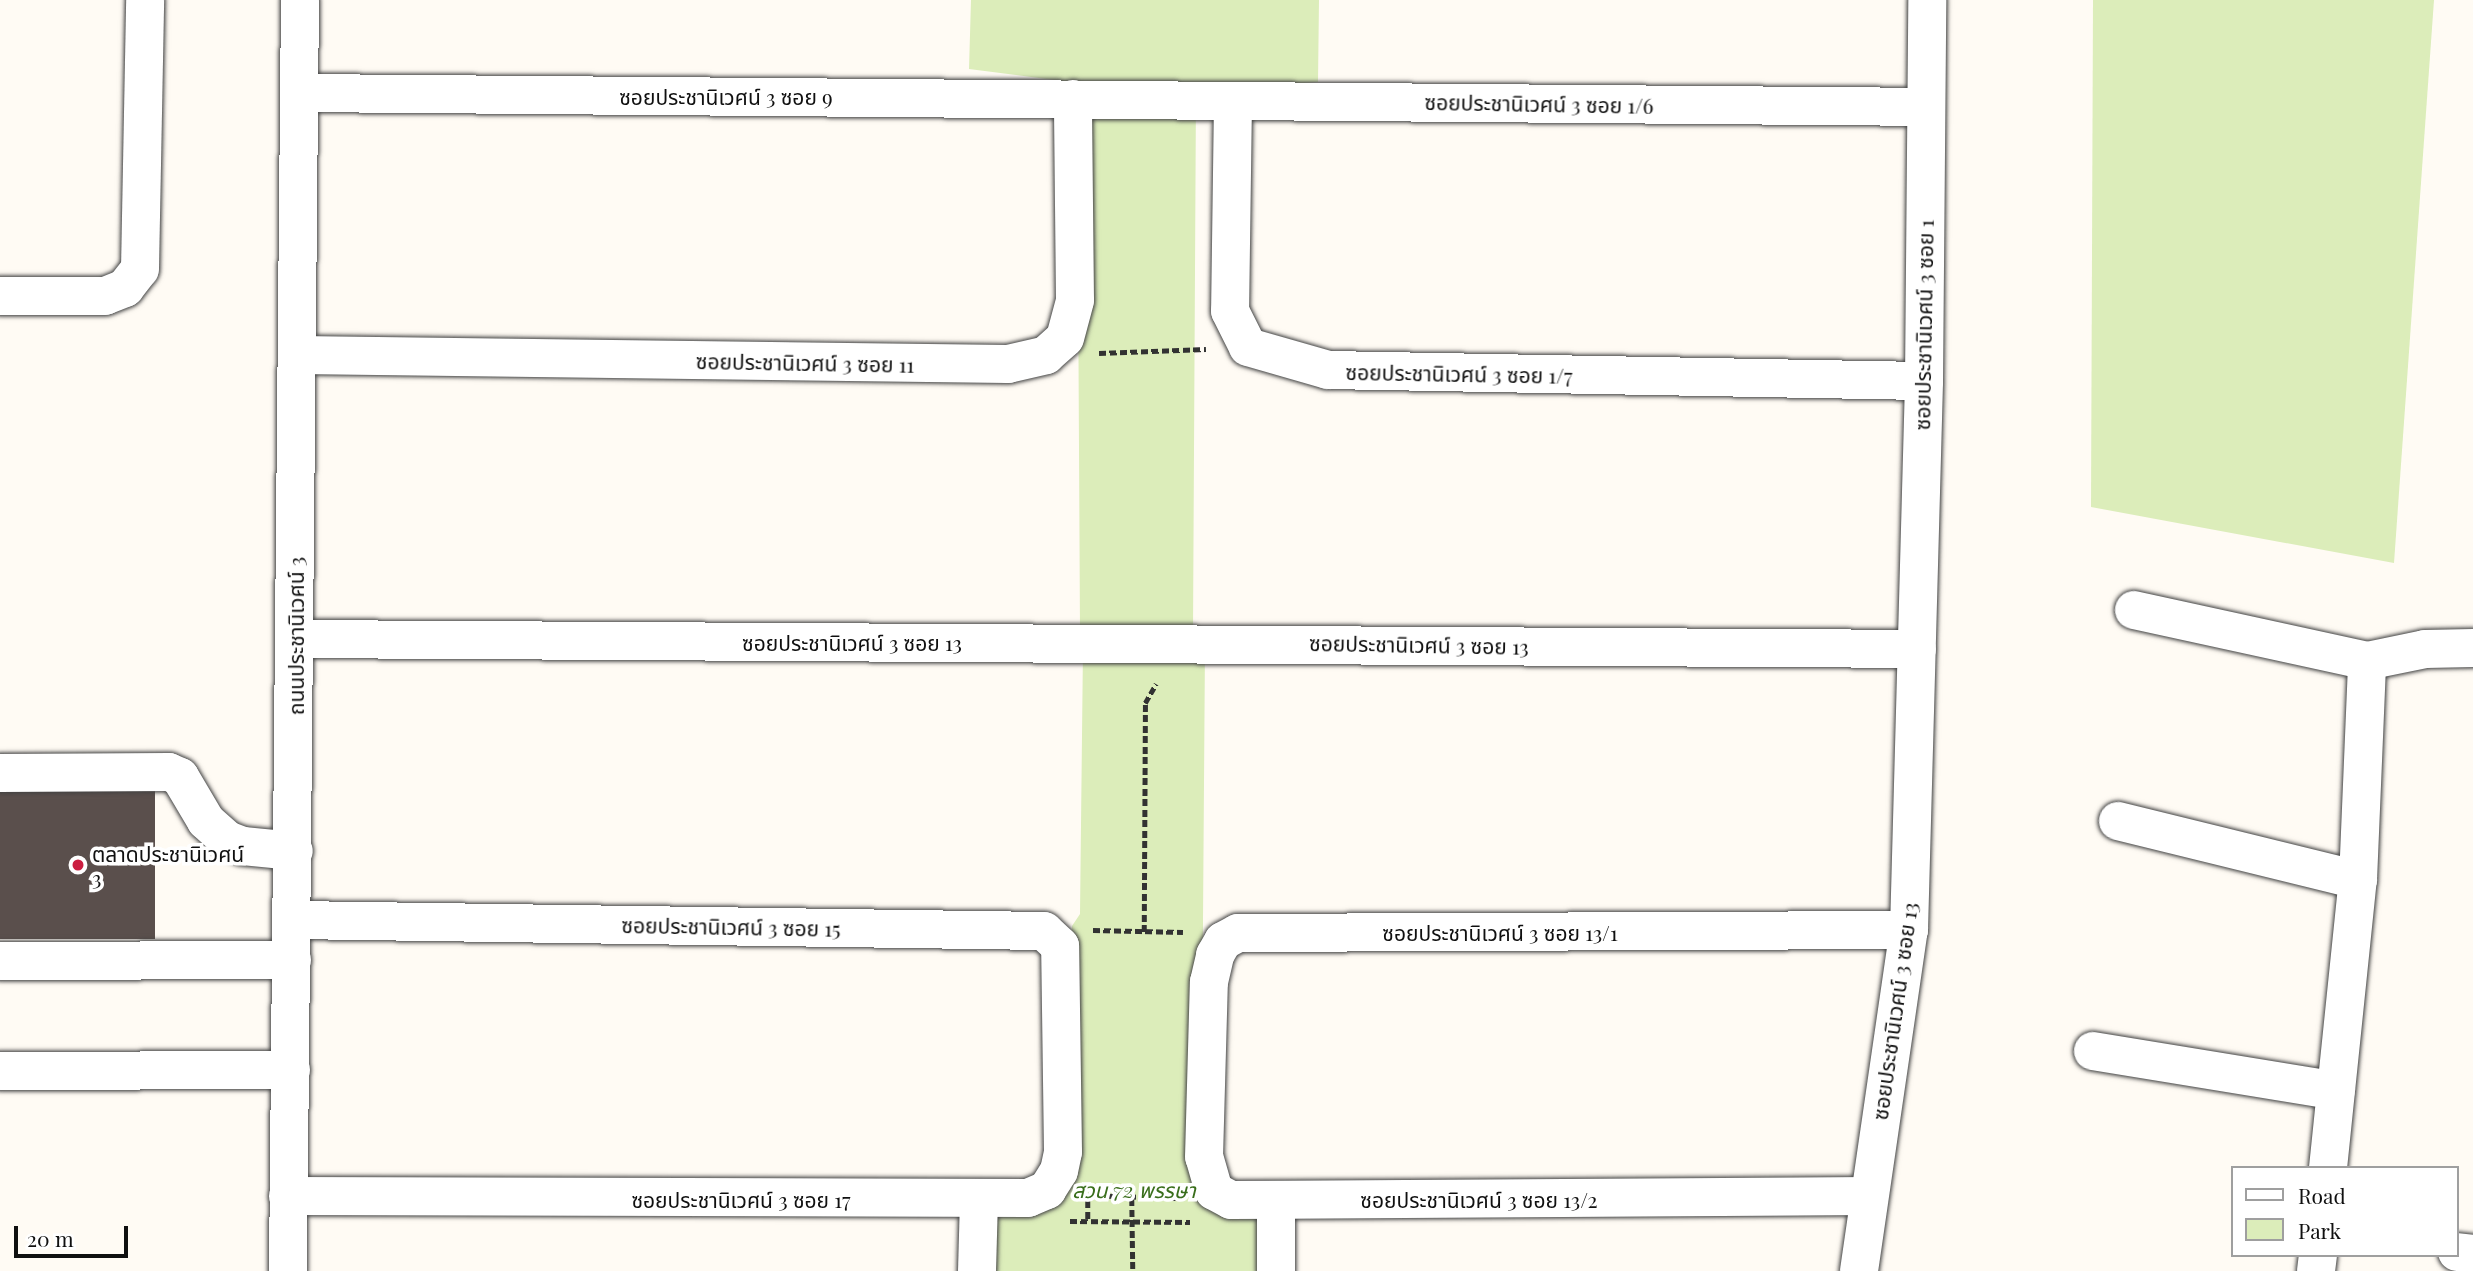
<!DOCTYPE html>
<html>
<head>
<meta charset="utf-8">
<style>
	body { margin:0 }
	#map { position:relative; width:2473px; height:1271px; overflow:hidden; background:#fffbf4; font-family:"Playfair Display","Noto Sans Thai",serif }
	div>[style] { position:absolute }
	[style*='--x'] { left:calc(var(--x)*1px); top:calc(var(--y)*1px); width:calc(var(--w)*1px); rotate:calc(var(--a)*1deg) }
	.green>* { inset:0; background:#dcedba }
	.building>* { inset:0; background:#5a4f4c; transform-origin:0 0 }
	.path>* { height:4.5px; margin-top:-2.25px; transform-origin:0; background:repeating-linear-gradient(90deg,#323232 0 7px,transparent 0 10.5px) }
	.roads { filter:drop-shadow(0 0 2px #434343) drop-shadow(0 0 2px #434343) }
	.minor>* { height:38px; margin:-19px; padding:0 19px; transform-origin:19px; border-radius:19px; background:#fff }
	.dots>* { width:19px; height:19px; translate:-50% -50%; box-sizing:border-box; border:4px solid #fff; border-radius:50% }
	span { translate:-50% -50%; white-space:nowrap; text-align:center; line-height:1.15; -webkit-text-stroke:7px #fff; paint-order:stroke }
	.street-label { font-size:21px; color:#101010 }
	.poi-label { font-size:21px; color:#101010 }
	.left { translate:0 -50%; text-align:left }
	.park-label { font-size:21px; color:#396e1b; font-style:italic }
	.legend { position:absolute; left:2231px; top:1166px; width:228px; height:91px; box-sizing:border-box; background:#fff; border:2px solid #9f9f9f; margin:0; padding:9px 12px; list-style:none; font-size:21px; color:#101010 }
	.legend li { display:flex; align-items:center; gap:14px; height:35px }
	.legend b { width:35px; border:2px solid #9f9f9f }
	.scale { position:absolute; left:14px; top:1226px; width:114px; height:32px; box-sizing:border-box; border:4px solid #101010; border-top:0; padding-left:9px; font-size:21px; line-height:24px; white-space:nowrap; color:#101010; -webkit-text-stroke:5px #fff; paint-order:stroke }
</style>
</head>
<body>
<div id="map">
	<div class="green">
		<i style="clip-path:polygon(971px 0,1319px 0,1318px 82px,1196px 91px,1193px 632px,1080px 632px,1077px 83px,969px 69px)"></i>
		<i style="clip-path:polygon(2093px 0,2434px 0,2394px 563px,2091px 507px)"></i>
		<i style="clip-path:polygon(1205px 646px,1201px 1197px,1284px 1197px,1282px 1271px,987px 1271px,987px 1197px,1066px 1194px,1072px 926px,1080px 914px,1083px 647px)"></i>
	</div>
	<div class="building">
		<i style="left:155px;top:790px;width:149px;height:155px;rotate:90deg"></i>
	</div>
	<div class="path">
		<i style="--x:1099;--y:353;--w:107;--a:-2.1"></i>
		<i style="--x:1093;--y:930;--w:90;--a:1.3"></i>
		<i style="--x:1144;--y:932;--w:229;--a:-89.7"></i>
		<i style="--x:1145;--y:703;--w:22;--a:-60"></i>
		<i style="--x:1087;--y:1195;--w:89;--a:1.9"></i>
		<i style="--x:1132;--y:1199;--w:72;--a:89.2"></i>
		<i style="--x:1088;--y:1201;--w:20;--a:90"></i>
		<i style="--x:1070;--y:1221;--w:120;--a:0.5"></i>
	</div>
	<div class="roads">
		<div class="minor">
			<i style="--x:300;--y:93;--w:1625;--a:0.49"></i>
			<i style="--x:1233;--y:101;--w:210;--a:90.8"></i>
			<i style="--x:1230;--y:311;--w:40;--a:63.4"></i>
			<i style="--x:1248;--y:347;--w:83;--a:16"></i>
			<i style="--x:1328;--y:370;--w:596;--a:1.06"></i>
			<i style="--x:0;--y:296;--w:105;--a:0"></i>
			<i style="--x:105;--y:296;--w:22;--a:-22"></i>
			<i style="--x:125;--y:288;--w:24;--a:-52"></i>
			<i style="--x:140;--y:269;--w:269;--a:-88.9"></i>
			<i style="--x:298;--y:355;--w:710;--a:0.73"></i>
			<i style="--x:1008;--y:364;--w:39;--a:-13"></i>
			<i style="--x:1046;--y:355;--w:25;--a:-42"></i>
			<i style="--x:1065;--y:338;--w:39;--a:-75"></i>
			<i style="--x:1075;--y:300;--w:201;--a:-90.6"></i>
			<i style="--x:2134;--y:610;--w:239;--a:12.3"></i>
			<i style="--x:295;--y:639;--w:1622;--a:0.35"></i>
			<i style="--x:0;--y:773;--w:169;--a:-0.3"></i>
			<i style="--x:169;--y:772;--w:12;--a:24"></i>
			<i style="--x:180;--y:777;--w:51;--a:59.4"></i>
			<i style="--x:206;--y:821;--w:28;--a:42"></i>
			<i style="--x:227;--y:840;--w:17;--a:21"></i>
			<i style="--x:243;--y:846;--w:51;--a:5.6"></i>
			<i style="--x:2118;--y:821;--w:247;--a:13.8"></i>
			<i style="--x:0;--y:961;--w:292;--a:-0.2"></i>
			<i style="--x:2093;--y:1051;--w:246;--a:9.3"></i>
			<i style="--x:0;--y:1071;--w:291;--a:-0.2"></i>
			<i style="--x:2328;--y:1168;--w:290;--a:-84.1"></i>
			<i style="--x:2358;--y:880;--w:219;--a:-87.6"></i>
			<i style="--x:2367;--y:661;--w:59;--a:-11.7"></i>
			<i style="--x:2425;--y:649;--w:48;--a:-1.2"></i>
			<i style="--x:288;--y:1196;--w:740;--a:0.15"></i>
			<i style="--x:1028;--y:1198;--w:21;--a:-23"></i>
			<i style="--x:1047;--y:1190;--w:22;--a:-58"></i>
			<i style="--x:1059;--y:1171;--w:19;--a:-78"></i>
			<i style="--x:1063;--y:1152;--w:206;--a:-90.8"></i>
			<i style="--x:1060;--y:946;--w:22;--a:-137"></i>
			<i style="--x:1044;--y:931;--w:751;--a:-179.16"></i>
			<i style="--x:1869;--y:1196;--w:638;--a:179.64"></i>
			<i style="--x:1231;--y:1200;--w:19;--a:-152"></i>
			<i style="--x:1214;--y:1191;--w:35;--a:-106"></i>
			<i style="--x:1204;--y:1157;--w:175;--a:-88.4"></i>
			<i style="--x:1209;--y:982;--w:28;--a:-77"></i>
			<i style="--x:1215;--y:955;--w:16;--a:-60"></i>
			<i style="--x:1223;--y:941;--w:17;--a:-28"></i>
			<i style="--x:1238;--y:933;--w:671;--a:-0.26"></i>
			<i style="--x:1276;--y:1201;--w:70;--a:90"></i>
			<i style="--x:2457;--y:1252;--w:16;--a:7"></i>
			<i style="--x:288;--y:1271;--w:1271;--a:-89.46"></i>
			<i style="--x:977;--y:1271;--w:71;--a:-88.4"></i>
			<i style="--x:1859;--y:1271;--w:345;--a:-81.7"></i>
			<i style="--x:1909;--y:930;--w:549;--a:-88.43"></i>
			<i style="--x:1924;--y:381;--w:381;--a:-89.5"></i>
			<i style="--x:2316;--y:1271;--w:16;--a:-83"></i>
		</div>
	</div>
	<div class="dots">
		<i style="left:78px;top:865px;background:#cb1e40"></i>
	</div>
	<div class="street-label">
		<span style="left:726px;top:96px">ซอยประชานิเวศน์ 3 ซอย 9</span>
		<span style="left:1539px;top:103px;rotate:1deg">ซอยประชานิเวศน์ 3 ซอย 1/6</span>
		<span style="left:1923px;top:325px;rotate:-89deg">ซอยประชานิเวศน์ 3 ซอย 1</span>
		<span style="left:805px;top:362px;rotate:1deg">ซอยประชานิเวศน์ 3 ซอย 11</span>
		<span style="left:1459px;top:373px;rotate:1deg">ซอยประชานิเวศน์ 3 ซอย 1/7</span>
		<span style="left:295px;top:636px;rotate:-90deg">ถนนประชานิเวศน์ 3</span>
		<span style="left:852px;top:642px">ซอยประชานิเวศน์ 3 ซอย 13</span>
		<span style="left:1419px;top:644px;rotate:1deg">ซอยประชานิเวศน์ 3 ซอย 13</span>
		<span style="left:731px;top:926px;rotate:1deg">ซอยประชานิเวศน์ 3 ซอย 15</span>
		<span style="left:1500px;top:932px">ซอยประชานิเวศน์ 3 ซอย 13/1</span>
		<span style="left:1894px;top:1011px;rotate:-82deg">ซอยประชานิเวศน์ 3 ซอย 13</span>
		<span style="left:741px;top:1199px">ซอยประชานิเวศน์ 3 ซอย 17</span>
		<span style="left:1479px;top:1199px">ซอยประชานิเวศน์ 3 ซอย 13/2</span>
	</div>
	<div class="poi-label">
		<span class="left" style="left:92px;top:865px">ตลาดประชานิเวศน์<br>3</span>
	</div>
	<div class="park-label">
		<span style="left:1134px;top:1189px">สวน 72 พรรษา</span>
	</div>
	<ul class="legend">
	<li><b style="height:9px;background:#fff"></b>Road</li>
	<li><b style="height:19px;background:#dcedba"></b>Park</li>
	</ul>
	<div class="scale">20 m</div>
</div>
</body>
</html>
